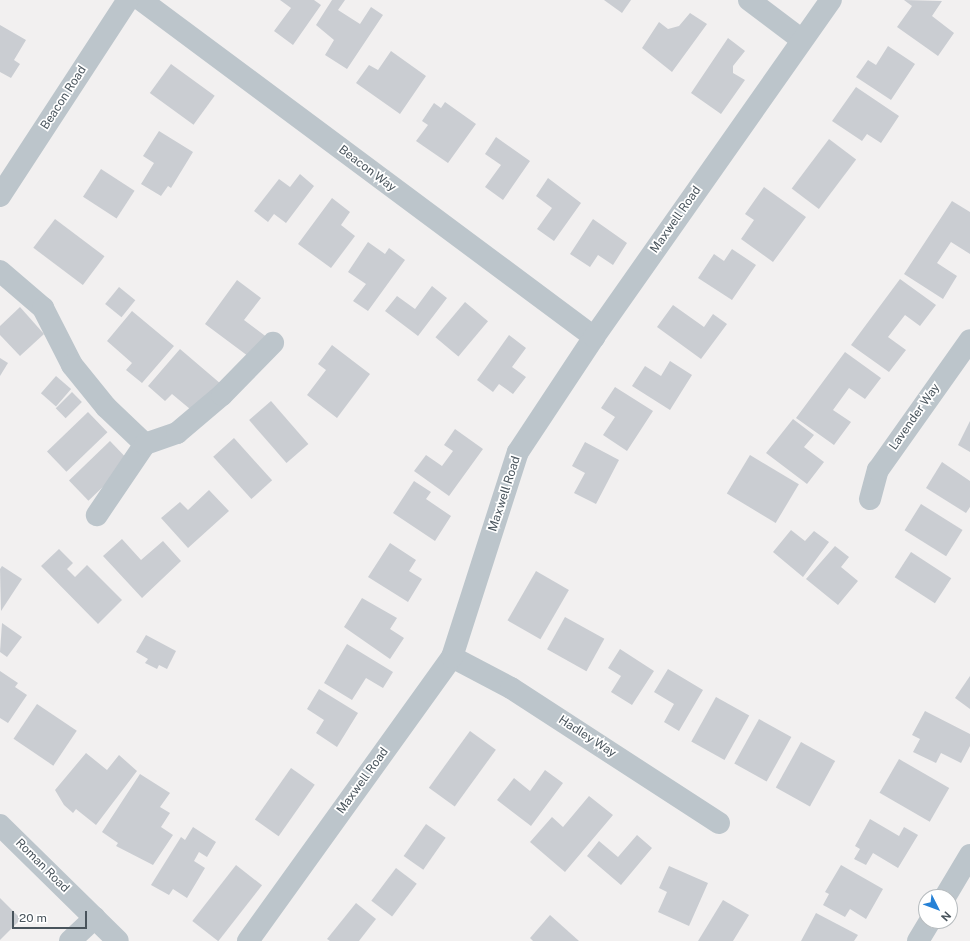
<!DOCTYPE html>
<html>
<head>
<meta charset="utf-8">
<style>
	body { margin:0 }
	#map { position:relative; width:970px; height:941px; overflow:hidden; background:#f2f0f0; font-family:"Public Sans",sans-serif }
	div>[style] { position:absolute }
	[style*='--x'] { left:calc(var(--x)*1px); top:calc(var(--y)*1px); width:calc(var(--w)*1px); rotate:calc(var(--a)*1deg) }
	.building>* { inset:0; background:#cacdd2; transform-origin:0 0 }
	.minor>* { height:22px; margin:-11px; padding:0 11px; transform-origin:11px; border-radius:11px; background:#bcc5cb }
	span { translate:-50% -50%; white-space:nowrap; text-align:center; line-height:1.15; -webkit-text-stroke:3.5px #fff; paint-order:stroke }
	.street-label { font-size:12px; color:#49545c }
	.north { position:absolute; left:918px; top:889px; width:40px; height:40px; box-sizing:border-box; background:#fff; border:1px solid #b6bbbe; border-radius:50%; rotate:132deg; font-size:11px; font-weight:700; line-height:16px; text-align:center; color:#49545c }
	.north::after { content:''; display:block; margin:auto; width:14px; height:18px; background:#2681d6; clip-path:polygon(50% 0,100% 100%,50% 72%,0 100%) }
	.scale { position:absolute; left:12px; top:911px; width:75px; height:18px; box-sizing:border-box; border:2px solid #49545c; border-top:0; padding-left:5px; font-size:12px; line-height:14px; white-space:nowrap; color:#49545c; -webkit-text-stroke:3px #fff; paint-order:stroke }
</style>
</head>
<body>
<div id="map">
	<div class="building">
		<i style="clip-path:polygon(280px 0,314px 0,321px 5px,293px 45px,274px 31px,291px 8px)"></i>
		<i style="clip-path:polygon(332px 0,345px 0,338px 10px,360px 24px,371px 7px,383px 15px,347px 69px,325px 55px,334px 40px,316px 25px)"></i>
		<i style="clip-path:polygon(604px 0,631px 0,622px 13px)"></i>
		<i style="clip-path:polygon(904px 0,942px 1px,932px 16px,954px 33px,938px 56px,897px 27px,912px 6px)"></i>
		<i style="clip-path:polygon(690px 13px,707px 24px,672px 72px,642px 48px,659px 22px,668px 29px,679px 26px)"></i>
		<i style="clip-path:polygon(0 25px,26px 40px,14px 60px,20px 64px,11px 78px,0 72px)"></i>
		<i style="clip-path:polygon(728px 38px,745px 51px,733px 66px,733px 73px,745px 80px,721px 114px,691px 93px)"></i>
		<i style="clip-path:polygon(888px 46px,915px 64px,891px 100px,856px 77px,868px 60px,876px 65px)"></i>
		<i style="clip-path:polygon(391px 51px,426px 76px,400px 114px,356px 83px,369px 65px,378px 70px)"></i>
		<i style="left:171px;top:64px;width:54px;height:36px;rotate:36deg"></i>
		<i style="clip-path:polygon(856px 87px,899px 116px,881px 143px,867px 134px,862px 141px,832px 121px)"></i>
		<i style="clip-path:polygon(445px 102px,476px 124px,448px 163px,416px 141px,428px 125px,422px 121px,434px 103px,441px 108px)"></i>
		<i style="clip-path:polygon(159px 131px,193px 152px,171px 188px,168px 186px,161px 196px,141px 184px,154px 163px,143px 156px)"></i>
		<i style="clip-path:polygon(496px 137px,530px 161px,503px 200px,485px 187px,501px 165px,485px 154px)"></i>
		<i style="left:829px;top:139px;width:34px;height:62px;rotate:37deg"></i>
		<i style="left:101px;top:169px;width:40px;height:33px;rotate:33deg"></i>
		<i style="clip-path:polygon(300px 174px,314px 186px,286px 223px,274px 214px,268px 222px,254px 211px,279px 179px,290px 187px)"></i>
		<i style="clip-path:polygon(548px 178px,581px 203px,554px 241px,537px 229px,552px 208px,536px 196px)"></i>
		<i style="clip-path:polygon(764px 187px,806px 217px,773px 262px,741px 239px,754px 220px,745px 214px)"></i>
		<i style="clip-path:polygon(332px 198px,350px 212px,341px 225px,355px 236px,331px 268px,298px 244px)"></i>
		<i style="clip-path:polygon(952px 201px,970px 212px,970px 254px,951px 242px,937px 263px,957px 276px,943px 299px,904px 274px)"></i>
		<i style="left:55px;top:219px;width:62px;height:36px;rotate:37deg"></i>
		<i style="clip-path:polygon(593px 219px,627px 243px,613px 265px,598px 255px,590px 267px,570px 254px)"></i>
		<i style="clip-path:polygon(368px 242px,385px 254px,389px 248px,405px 260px,368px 311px,353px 301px,366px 284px,348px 272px)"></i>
		<i style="clip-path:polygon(732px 249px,756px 265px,732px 300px,698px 278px,714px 254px,724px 261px)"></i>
		<i style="clip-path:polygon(900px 279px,936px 305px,920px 326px,905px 315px,888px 337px,906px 350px,889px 372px,851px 345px)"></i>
		<i style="clip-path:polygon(237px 280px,261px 298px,244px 320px,268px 338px,252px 359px,205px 324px)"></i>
		<i style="clip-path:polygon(432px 286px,447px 298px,418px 336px,385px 311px,397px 296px,415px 309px)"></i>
		<i style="left:119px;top:287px;width:21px;height:22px;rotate:39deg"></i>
		<i style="left:465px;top:302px;width:30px;height:46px;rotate:40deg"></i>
		<i style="clip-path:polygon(673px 305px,704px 327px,713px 314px,727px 324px,701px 359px,657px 327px)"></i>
		<i style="clip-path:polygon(20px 307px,44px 334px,20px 356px,0 335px,0 326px)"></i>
		<i style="clip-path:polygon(132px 311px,174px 346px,142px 383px,126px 370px,132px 363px,107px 341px)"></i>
		<i style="clip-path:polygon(509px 335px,526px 348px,512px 367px,526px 377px,513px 394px,499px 384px,493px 392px,477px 380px)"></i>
		<i style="clip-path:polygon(332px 345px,370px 374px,337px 418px,307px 395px,326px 370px,318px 364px)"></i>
		<i style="clip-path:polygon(180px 349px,221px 384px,196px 414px,172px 394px,165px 401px,148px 386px)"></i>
		<i style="clip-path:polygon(845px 352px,881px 378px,865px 399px,849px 388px,833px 410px,851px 422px,834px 445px,796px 418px)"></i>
		<i style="clip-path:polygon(0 358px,8px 363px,0 376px)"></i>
		<i style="clip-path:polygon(670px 361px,692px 375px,670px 410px,632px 386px,645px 366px,661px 376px)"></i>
		<i style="left:56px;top:376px;width:20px;height:23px;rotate:41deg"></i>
		<i style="clip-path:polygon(615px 387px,653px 411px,627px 451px,603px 435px,615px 417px,601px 408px)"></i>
		<i style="left:72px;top:392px;width:14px;height:23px;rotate:45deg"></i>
		<i style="left:271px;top:401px;width:57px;height:29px;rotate:49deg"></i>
		<i style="left:88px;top:412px;width:28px;height:57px;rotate:46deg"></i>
		<i style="clip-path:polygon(793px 419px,814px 435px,804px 447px,824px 462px,807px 484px,766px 453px)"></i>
		<i style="clip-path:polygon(970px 421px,970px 452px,958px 445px)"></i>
		<i style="clip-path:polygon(455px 429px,483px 449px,449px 496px,414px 471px,426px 455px,442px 466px,453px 451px,444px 445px)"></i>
		<i style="left:234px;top:438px;width:57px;height:28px;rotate:48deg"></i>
		<i style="left:110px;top:441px;width:28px;height:57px;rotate:46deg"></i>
		<i style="clip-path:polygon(585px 442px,619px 460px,596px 504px,574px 493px,585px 473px,572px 466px)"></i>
		<i style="left:750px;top:455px;width:57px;height:45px;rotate:31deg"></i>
		<i style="clip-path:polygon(942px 462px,970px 481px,970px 507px,966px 513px,926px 488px)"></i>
		<i style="clip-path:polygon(414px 481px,431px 492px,426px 499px,451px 516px,435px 541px,393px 513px)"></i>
		<i style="clip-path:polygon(209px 490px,229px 511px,188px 548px,161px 518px,180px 502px,188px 510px)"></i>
		<i style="left:921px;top:504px;width:49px;height:31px;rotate:32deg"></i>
		<i style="clip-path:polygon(791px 530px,805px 541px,814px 531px,829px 542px,803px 577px,773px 552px)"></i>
		<i style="clip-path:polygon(122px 539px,141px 560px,163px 541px,181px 561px,142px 598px,103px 556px)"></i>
		<i style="clip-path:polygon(390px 543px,416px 560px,409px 571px,422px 579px,408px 602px,368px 577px)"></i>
		<i style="clip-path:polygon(835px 546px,849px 557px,841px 567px,858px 581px,838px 605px,806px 579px)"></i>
		<i style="clip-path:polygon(59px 549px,73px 563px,67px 569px,75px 577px,87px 565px,122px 600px,98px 624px,41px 566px)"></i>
		<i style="left:911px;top:552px;width:48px;height:30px;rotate:33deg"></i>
		<i style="clip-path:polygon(2px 566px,22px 579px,1px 611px,0 569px)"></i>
		<i style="left:536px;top:571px;width:38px;height:57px;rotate:30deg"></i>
		<i style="clip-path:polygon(362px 598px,397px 618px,390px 629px,404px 638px,390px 659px,344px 627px)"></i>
		<i style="left:565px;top:617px;width:45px;height:37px;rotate:29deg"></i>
		<i style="clip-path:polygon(2px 623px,22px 637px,7px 657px,0 652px)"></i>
		<i style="clip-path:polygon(146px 635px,176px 651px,167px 669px,159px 665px,157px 669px,145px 663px,148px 659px,136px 652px)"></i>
		<i style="clip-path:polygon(347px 644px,393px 672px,383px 688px,366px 678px,352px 700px,324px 683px)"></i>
		<i style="clip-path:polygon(620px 649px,654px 671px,632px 705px,611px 692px,621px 676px,608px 668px)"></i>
		<i style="clip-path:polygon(668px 669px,703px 690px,679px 731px,664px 722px,674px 704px,654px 692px)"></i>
		<i style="clip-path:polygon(0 671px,18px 683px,15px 687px,27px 695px,8px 723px,0 718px)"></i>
		<i style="clip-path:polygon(970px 676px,970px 709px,955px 698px)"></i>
		<i style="clip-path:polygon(319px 689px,358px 713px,337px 747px,316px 733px,324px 720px,307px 709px)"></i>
		<i style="left:716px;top:697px;width:38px;height:51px;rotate:29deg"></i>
		<i style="left:37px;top:704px;width:48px;height:42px;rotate:34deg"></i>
		<i style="clip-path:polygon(925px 711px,970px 734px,970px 746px,961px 763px,941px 753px,936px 763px,913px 752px,920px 739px,912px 735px)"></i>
		<i style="left:759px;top:719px;width:37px;height:51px;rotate:29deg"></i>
		<i style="left:470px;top:731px;width:32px;height:70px;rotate:36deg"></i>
		<i style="left:801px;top:742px;width:39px;height:52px;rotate:29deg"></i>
		<i style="clip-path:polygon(86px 753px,107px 770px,119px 755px,137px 771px,96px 825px,76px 809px,73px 813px,64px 805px,55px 790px)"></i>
		<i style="left:899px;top:759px;width:58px;height:39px;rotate:30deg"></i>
		<i style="left:291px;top:768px;width:29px;height:63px;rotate:35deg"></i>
		<i style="clip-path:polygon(545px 770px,563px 783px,531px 826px,497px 800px,514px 778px,530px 791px)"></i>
		<i style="clip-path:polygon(140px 774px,170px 793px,160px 807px,170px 813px,161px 827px,173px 835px,153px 865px,116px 846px,118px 843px,102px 832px)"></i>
		<i style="clip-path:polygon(589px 796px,613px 815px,565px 872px,530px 842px,552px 817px,563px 827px)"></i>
		<i style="clip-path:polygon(870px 819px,899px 836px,904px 827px,918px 835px,898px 868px,873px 853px,866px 865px,854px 859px,860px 849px,855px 846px)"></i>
		<i style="left:426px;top:824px;width:24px;height:39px;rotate:35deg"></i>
		<i style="clip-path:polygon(193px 827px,216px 842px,207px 857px,199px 852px,194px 861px,205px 868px,187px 898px,173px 889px,169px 895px,151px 885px,181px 837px,185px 840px)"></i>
		<i style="clip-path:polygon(637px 835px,652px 848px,621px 885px,587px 856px,599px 841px,618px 857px)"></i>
		<i style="left:236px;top:865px;width:33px;height:71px;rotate:38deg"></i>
		<i style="clip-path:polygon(841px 865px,883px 889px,866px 919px,850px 909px,845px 917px,823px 905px,829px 894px,825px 892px)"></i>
		<i style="clip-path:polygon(669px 866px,708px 883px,689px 926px,658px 912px,667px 892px,659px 888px)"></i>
		<i style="left:396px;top:868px;width:26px;height:41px;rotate:37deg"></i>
		<i style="clip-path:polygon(0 898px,21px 919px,0 940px)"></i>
		<i style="clip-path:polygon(723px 900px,749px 915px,733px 941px,698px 941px)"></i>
		<i style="clip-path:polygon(356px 903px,376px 919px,359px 941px,330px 941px,327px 939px)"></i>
		<i style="clip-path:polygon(816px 913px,858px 935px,854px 941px,801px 941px)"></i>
		<i style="clip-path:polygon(550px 915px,579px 941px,533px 941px,530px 938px)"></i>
	</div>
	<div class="minor">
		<i style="--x:141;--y:0;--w:565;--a:36.65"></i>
		<i style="--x:749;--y:0;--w:66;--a:37"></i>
		<i style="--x:0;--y:196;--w:234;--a:-56.9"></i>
		<i style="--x:0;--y:271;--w:57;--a:40.7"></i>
		<i style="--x:43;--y:308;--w:64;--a:63"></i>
		<i style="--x:72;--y:365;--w:54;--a:51"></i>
		<i style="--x:106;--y:407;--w:54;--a:43.5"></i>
		<i style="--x:145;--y:444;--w:86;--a:124.1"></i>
		<i style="--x:145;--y:444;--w:34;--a:-19"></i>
		<i style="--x:177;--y:433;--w:59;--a:-40.2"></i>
		<i style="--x:222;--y:395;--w:73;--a:-45.6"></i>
		<i style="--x:870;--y:499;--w:30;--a:-75"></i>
		<i style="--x:878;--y:470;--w:159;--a:-54.7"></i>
		<i style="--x:452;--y:657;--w:67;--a:27.7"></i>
		<i style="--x:511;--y:688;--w:248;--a:33"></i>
		<i style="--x:0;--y:825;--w:165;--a:44.5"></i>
		<i style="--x:945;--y:897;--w:49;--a:-59.2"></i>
		<i style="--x:70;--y:941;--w:34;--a:-43"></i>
		<i style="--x:248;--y:941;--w:350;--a:-54.3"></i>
		<i style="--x:452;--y:657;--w:215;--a:-72.2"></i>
		<i style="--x:518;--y:452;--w:138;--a:-56.5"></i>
		<i style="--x:594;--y:337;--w:412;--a:-54.9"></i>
		<i style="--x:918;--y:941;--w:23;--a:-59"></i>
	</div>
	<div class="street-label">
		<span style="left:64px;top:98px;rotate:-57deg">Beacon Road</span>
		<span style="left:367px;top:169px;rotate:37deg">Beacon Way</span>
		<span style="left:676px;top:220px;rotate:-55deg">Maxwell Road</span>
		<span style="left:915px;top:417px;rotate:-55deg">Lavender Way</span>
		<span style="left:505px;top:494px;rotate:-72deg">Maxwell Road</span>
		<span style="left:587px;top:737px;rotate:33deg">Hadley Way</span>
		<span style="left:363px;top:781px;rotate:-54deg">Maxwell Road</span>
		<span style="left:42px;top:866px;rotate:45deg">Roman Road</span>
	</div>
	<div class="north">N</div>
	<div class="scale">20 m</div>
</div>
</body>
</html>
